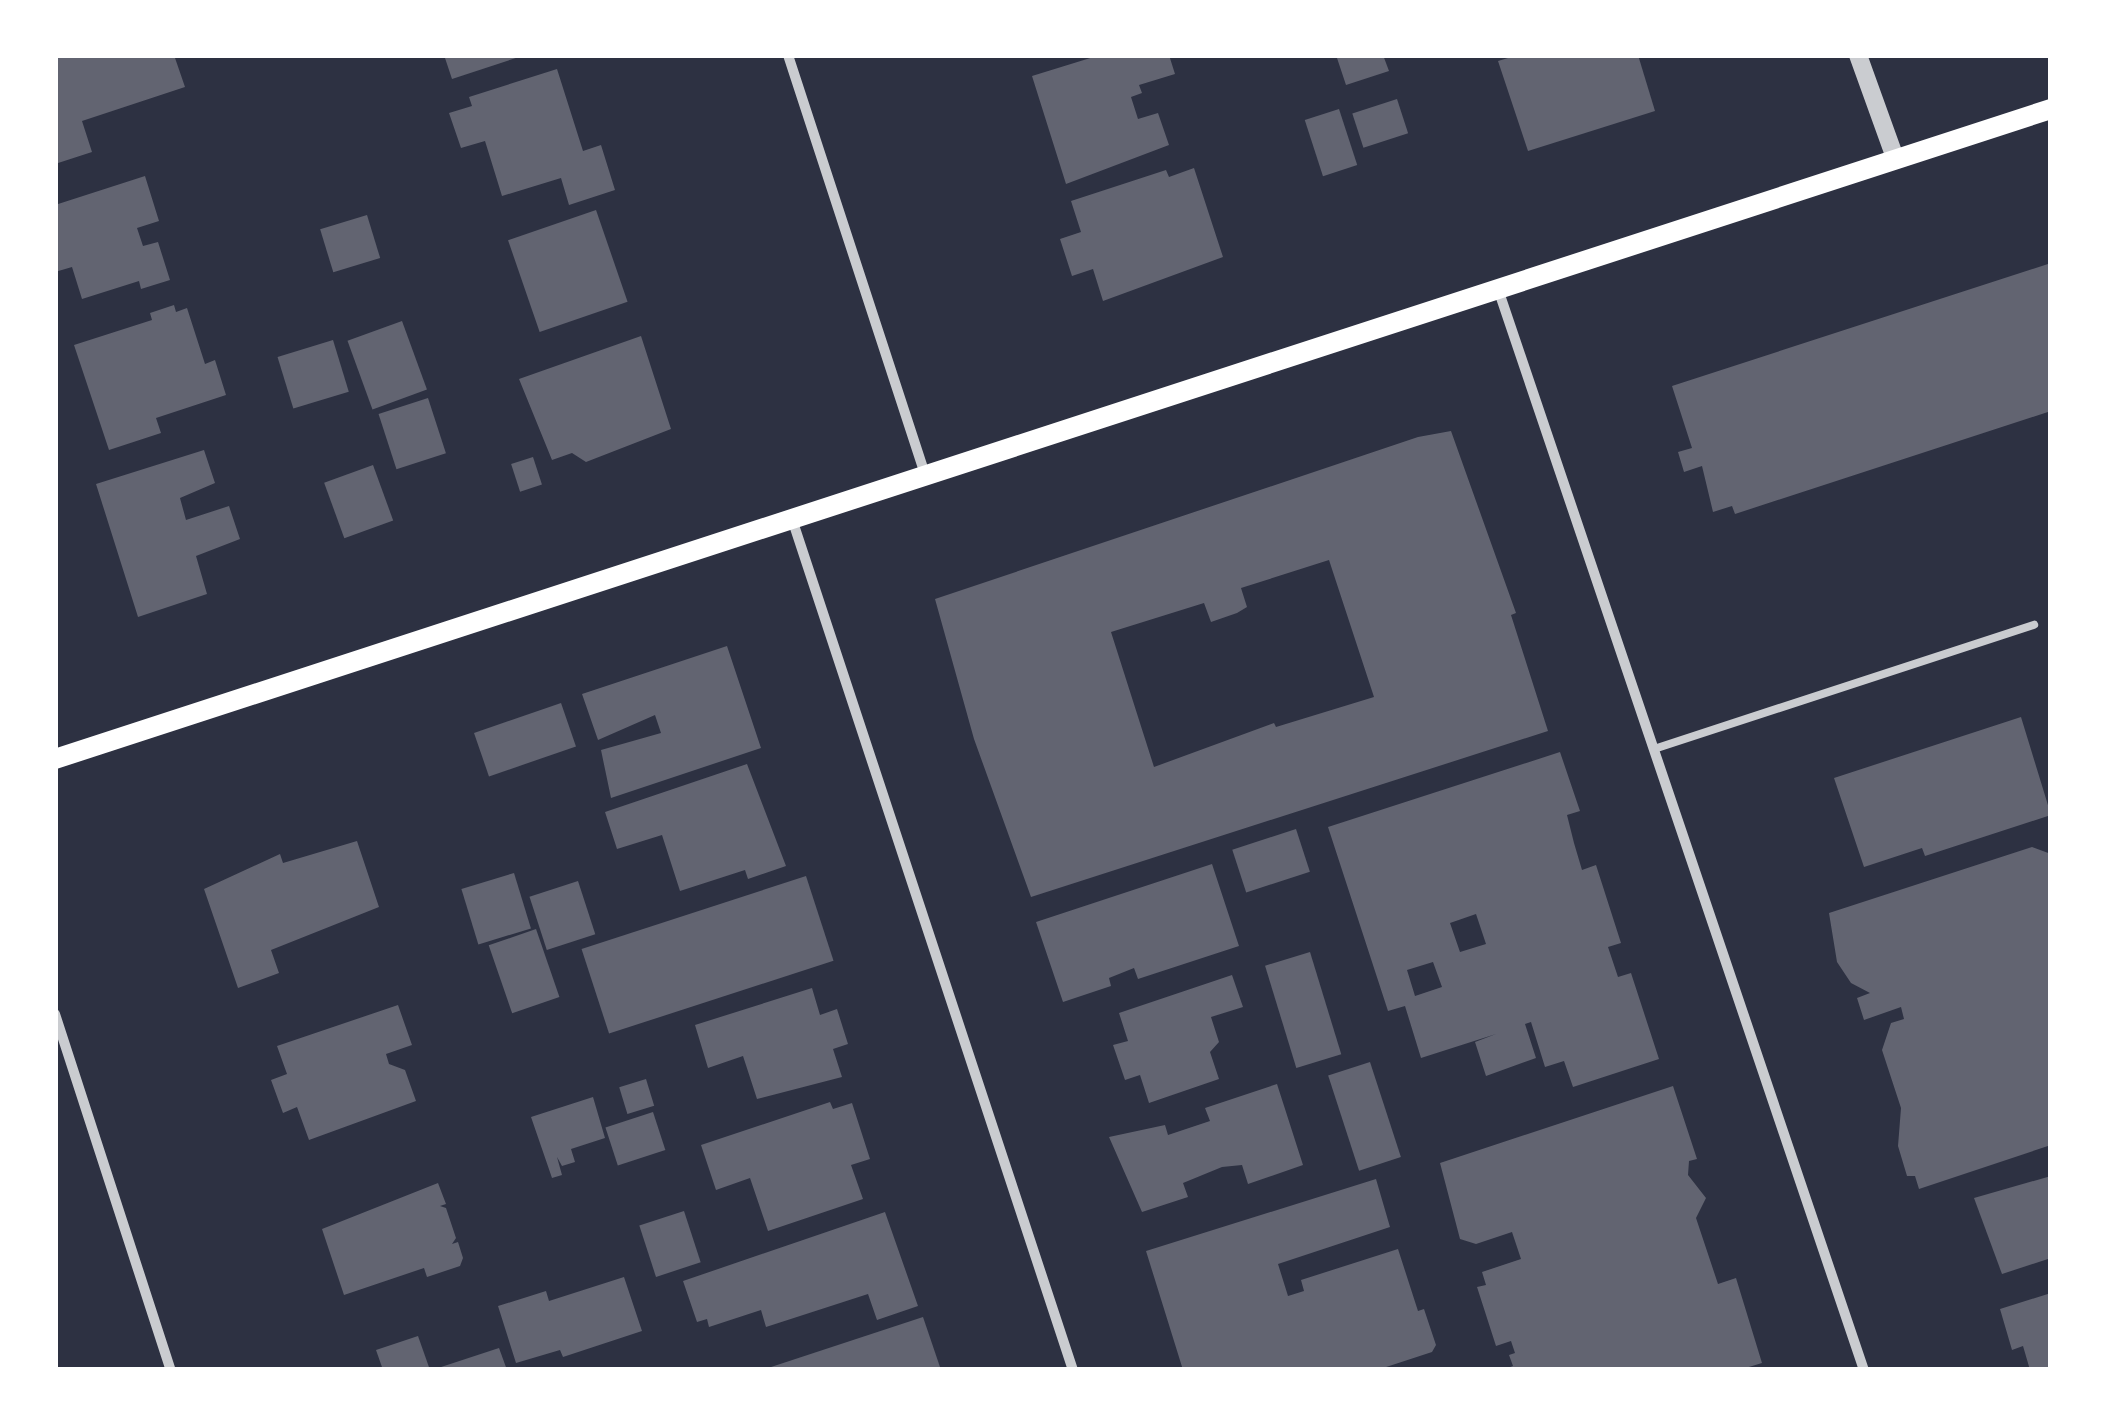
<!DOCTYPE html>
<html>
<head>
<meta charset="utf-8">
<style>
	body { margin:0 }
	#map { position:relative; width:2106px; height:1425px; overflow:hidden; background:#2d3142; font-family:"Open Sans",sans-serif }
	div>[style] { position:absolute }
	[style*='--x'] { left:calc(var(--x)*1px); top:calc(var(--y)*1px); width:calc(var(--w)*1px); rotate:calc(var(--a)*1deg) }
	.building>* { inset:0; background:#626471; transform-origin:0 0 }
	.service>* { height:8px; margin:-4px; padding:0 4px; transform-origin:4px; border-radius:4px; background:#caccd0 }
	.minor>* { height:10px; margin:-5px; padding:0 5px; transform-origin:5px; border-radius:5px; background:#caccd0 }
	.tertiary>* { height:18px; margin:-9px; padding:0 9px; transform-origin:9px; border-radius:9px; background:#caccd0 }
	.secondary>* { height:20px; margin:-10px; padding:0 10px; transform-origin:10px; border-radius:10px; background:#fff }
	span { translate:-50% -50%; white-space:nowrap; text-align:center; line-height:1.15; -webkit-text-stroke:8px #fff; paint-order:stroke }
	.frame { position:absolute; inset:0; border:58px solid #fff; pointer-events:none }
</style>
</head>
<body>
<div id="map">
	<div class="building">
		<i style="clip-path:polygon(55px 55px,174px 55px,185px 87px,82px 121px,92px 152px,55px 164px)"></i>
		<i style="clip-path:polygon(444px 55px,522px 55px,522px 56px,452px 79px)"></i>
		<i style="clip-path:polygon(1100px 55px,1169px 55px,1175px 74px,1139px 85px,1142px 93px,1131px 97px,1138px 119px,1158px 113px,1169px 145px,1066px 184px,1032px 76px)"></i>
		<i style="clip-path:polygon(1336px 55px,1383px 55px,1389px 71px,1346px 85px)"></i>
		<i style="clip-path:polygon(1518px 55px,1638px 55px,1655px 111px,1528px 151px,1498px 61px)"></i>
		<i style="clip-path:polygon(557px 69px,583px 151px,601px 145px,615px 190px,569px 205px,561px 178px,502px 196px,485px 141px,461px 148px,449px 113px,472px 106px,469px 97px)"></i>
		<i style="left:1397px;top:99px;width:36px;height:47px;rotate:72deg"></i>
		<i style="left:1339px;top:109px;width:59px;height:36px;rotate:72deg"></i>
		<i style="clip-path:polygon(1194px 168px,1223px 257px,1103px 301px,1093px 269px,1072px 276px,1060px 239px,1081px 232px,1071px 201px,1166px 170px,1169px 177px)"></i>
		<i style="clip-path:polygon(145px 176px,159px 221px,137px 228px,143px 246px,158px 242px,170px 280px,141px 289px,139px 281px,82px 299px,72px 267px,55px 272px,55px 205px)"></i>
		<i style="left:596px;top:210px;width:97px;height:93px;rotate:71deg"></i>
		<i style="left:367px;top:215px;width:45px;height:49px;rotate:73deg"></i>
		<i style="clip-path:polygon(2051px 263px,2051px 411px,1735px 514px,1732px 506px,1713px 512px,1702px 466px,1684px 472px,1678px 452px,1692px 448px,1672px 386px)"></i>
		<i style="clip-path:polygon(174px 305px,176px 312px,187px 308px,205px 364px,215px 360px,226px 395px,156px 418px,161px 433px,109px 450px,74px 345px,152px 320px,150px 313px)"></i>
		<i style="left:402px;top:321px;width:73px;height:58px;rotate:70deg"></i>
		<i style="clip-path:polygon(641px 336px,671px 429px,586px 462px,572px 453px,552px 460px,519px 379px)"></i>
		<i style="left:333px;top:340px;width:54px;height:58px;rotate:73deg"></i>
		<i style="left:428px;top:398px;width:58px;height:52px;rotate:72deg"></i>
		<i style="clip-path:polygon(evenodd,1451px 431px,1516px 613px,1511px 615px,1548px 731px,1031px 897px,974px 739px,935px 599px,1418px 437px,1451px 431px,1329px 560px,1374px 697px,1276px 727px,1274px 723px,1154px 767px,1111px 632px,1204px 603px,1211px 622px,1237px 613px,1247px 607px,1241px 588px,1329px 560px)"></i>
		<i style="clip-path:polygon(204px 450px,215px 483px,180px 498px,186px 520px,229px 506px,240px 539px,196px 556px,207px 594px,138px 617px,96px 484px)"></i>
		<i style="left:533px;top:457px;width:29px;height:23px;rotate:72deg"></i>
		<i style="left:373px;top:465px;width:59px;height:52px;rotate:70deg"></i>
		<i style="clip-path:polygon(727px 646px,761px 748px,611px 798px,601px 750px,661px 733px,655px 715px,598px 740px,582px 694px)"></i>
		<i style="left:561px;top:703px;width:46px;height:92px;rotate:71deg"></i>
		<i style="clip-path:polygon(2021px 717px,2051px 815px,1925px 856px,1922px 848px,1864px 867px,1834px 778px)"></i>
		<i style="clip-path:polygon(evenodd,1560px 752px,1580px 811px,1567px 815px,1574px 843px,1582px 870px,1596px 865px,1621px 943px,1608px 947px,1618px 977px,1631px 973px,1659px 1059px,1573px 1087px,1564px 1061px,1545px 1067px,1531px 1022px,1525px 1024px,1536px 1058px,1486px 1076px,1475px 1042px,1496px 1034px,1421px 1058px,1405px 1006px,1388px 1011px,1328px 827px,1560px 752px,1476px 914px,1486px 944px,1460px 952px,1450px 923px,1476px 914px,1560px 752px,1433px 962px,1442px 987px,1415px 996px,1407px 970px,1433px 962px)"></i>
		<i style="clip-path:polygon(747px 764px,786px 866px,748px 879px,745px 870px,680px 891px,662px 835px,617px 849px,605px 812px)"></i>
		<i style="left:1296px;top:829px;width:45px;height:67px;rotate:72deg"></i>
		<i style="clip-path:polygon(357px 841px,379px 907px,271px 950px,279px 973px,238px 988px,204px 889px,280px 854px,283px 863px)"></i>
		<i style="clip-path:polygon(2032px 847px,2051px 854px,2051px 1145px,1919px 1189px,1915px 1176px,1907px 1176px,1898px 1146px,1901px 1108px,1882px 1050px,1891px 1023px,1904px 1019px,1901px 1007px,1864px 1020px,1857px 998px,1870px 993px,1851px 983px,1837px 962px,1829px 913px)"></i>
		<i style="clip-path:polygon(1212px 864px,1239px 946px,1138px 979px,1134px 968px,1109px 978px,1111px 986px,1063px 1002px,1036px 922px)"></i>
		<i style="left:514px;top:873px;width:58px;height:55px;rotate:73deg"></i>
		<i style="left:806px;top:876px;width:89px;height:236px;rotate:72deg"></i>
		<i style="left:578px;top:881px;width:56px;height:51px;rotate:72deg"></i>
		<i style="left:536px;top:929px;width:72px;height:50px;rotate:71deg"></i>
		<i style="left:1310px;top:952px;width:107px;height:47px;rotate:73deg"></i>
		<i style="clip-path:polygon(1232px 975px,1243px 1007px,1211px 1017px,1219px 1042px,1210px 1052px,1219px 1079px,1149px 1103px,1140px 1075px,1125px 1080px,1113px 1045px,1128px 1041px,1119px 1013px)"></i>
		<i style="clip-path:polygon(812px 988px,820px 1015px,837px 1009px,848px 1044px,833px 1049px,842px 1077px,757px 1099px,743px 1056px,708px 1068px,695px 1025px)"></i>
		<i style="clip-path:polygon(398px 1005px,412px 1045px,386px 1054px,389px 1064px,405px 1070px,416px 1101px,309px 1140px,297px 1107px,283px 1113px,271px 1080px,287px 1074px,277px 1046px)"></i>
		<i style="left:1370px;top:1062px;width:100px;height:44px;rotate:72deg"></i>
		<i style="left:646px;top:1079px;width:28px;height:28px;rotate:73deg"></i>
		<i style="clip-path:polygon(1277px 1084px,1303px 1165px,1248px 1184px,1242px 1165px,1222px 1167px,1183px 1183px,1188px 1197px,1142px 1212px,1109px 1137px,1165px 1125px,1168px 1135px,1210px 1121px,1205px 1108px)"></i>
		<i style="clip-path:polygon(1673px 1086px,1697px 1159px,1689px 1161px,1688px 1175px,1706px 1198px,1696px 1218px,1718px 1284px,1736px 1278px,1762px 1363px,1739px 1370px,1502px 1370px,1513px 1366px,1509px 1355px,1515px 1353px,1511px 1341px,1496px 1346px,1477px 1287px,1486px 1285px,1482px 1272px,1521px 1259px,1512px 1232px,1476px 1244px,1460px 1239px,1440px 1163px)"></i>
		<i style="clip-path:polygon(593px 1097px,605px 1138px,571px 1149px,575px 1162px,562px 1166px,557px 1157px,562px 1175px,552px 1178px,531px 1117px)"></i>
		<i style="clip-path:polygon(830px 1102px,833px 1109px,852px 1103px,870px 1159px,851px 1165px,863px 1199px,768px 1231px,750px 1178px,716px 1190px,701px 1145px)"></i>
		<i style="left:653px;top:1112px;width:40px;height:50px;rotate:72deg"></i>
		<i style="clip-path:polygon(2051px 1176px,2051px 1258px,2002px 1274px,1974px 1198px)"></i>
		<i style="clip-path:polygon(1376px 1179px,1390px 1227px,1278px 1264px,1288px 1296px,1304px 1291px,1301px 1280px,1398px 1249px,1418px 1311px,1424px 1309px,1436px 1345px,1432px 1352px,1377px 1370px,1183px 1370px,1146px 1251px)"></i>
		<i style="clip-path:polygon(438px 1183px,446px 1204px,440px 1206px,446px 1208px,456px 1238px,452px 1244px,458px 1242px,463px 1258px,460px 1266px,427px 1277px,424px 1268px,344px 1295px,322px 1229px)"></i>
		<i style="left:684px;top:1211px;width:54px;height:47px;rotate:72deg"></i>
		<i style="clip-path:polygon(885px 1212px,918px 1306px,877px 1320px,868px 1294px,766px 1327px,761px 1310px,709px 1327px,707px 1319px,697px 1322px,683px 1281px)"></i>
		<i style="clip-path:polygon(624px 1277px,642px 1331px,563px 1357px,560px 1350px,516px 1363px,498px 1306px,546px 1291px,549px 1301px)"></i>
		<i style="clip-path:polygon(2051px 1293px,2051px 1370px,2030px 1370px,2023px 1346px,2012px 1350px,2000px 1309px)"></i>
		<i style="clip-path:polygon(923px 1317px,941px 1370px,765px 1370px,765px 1369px)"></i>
		<i style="clip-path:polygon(418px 1336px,430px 1370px,383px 1370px,376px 1350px)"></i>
		<i style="clip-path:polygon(499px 1348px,507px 1370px,435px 1370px,435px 1369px)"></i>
	</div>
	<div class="service">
		<i style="--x:1654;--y:749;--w:400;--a:-18.1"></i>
	</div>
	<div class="minor">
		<i style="--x:788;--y:55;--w:443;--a:71.9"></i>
		<i style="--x:1498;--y:289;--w:1141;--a:71.3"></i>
		<i style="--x:792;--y:519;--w:896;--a:71.73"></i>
		<i style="--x:55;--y:1014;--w:374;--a:72"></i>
	</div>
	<div class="tertiary">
		<i style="--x:1858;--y:55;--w:109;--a:70.2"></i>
	</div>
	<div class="secondary">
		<i style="--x:55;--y:759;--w:2099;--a:-18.04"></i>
	</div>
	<div class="frame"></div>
</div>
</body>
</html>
